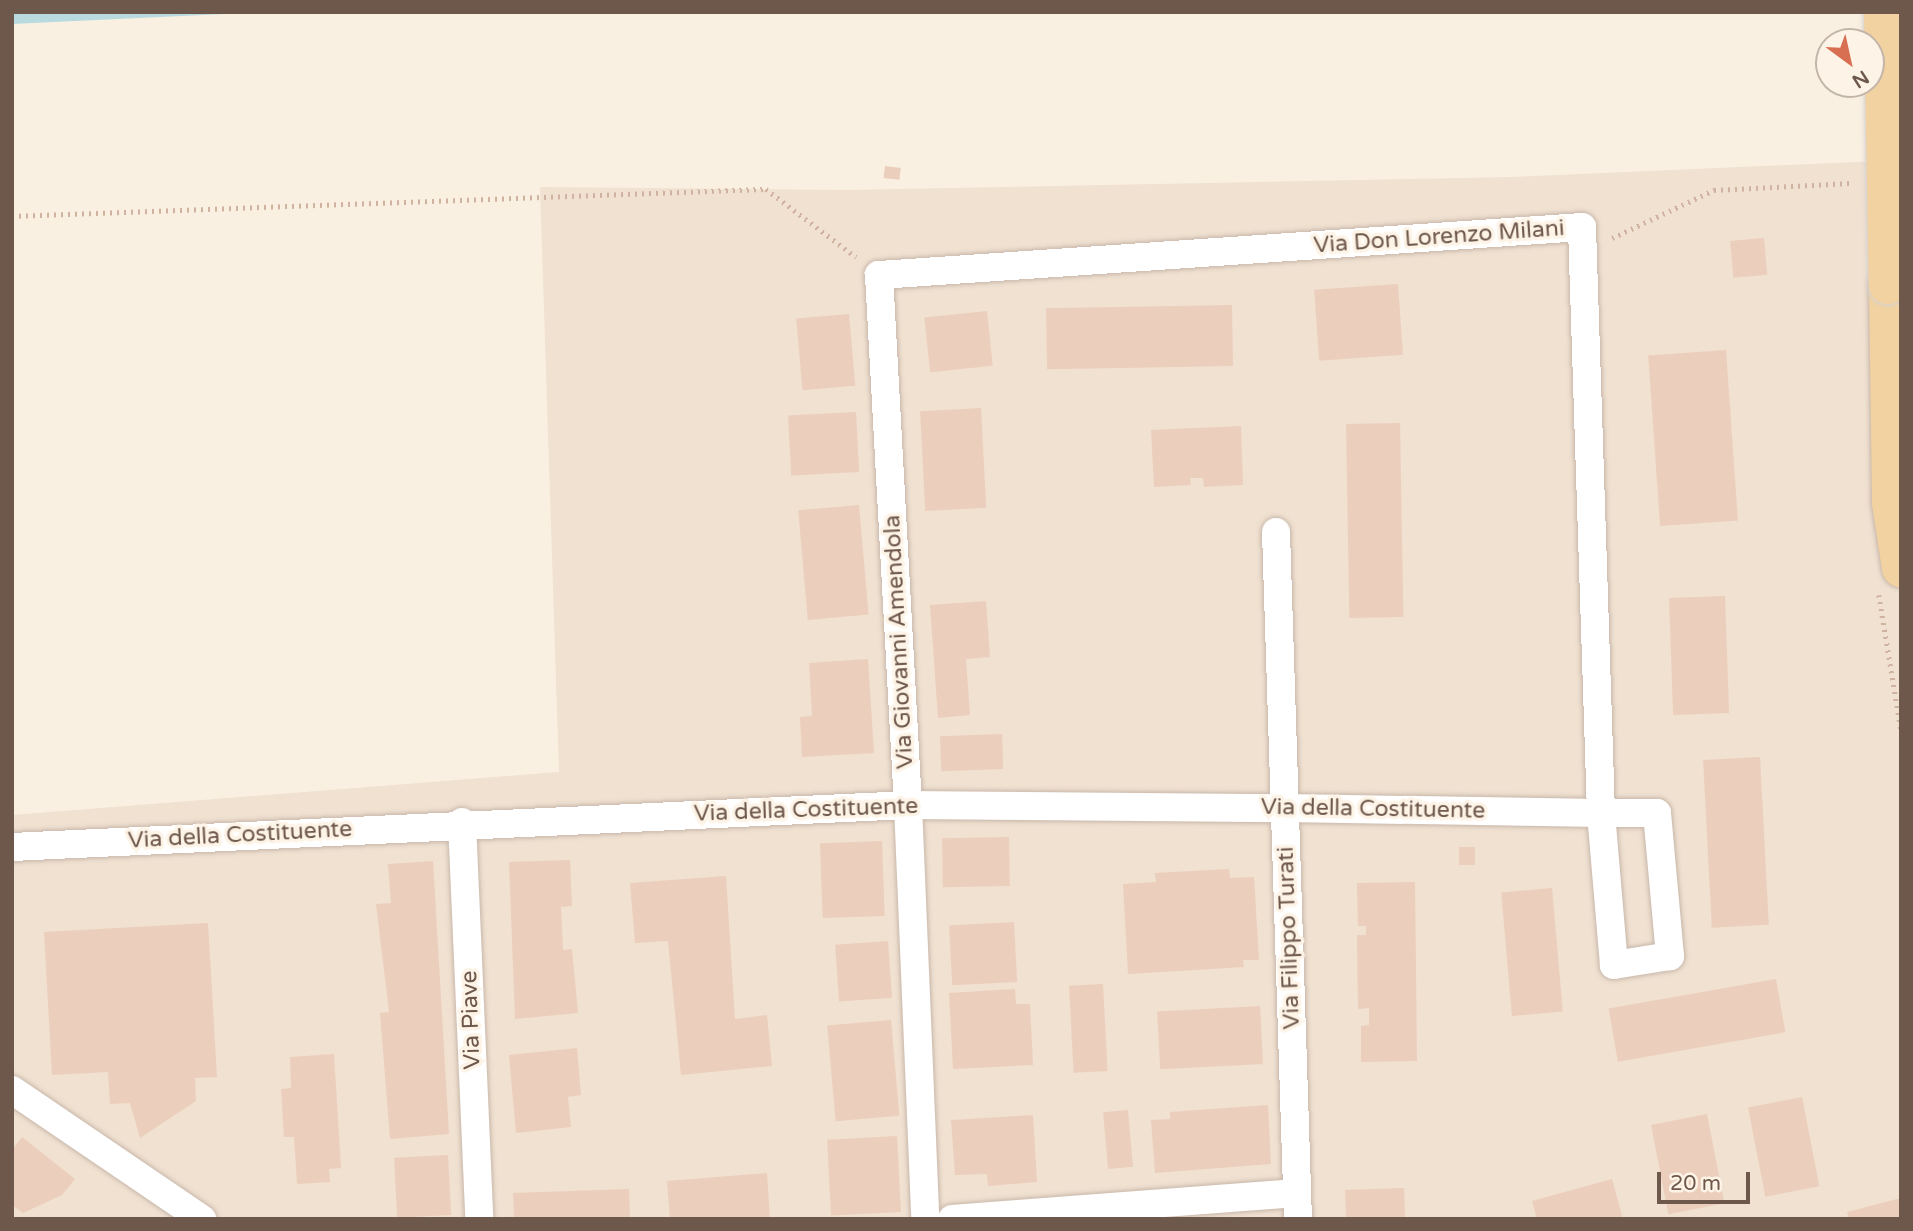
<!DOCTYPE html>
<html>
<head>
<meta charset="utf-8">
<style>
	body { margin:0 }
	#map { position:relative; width:1913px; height:1231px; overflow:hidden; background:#f9f0e2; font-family:"Varela Round",sans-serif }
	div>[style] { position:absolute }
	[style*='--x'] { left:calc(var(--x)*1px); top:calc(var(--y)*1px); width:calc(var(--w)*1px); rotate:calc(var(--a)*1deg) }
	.residential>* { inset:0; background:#f0e1d1 }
	.water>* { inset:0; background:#b9dbe0 }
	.building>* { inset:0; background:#eccebc; transform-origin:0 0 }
	.path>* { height:4.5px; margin-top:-2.25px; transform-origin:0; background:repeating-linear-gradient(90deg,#d0b2a0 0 2px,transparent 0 7px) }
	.roads { filter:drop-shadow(0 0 2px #c8b7aa) drop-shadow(0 0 2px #c8b7aa) }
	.street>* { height:28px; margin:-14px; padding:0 14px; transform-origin:14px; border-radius:14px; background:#fff }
	.primary>* { height:38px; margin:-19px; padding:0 19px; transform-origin:19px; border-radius:19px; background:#f2d2a0 }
	.bridges { filter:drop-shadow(0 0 2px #d6d0cd) drop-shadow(0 0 2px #d6d0cd) }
	.primary-bridge>* { height:38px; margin:-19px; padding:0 19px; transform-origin:19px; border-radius:19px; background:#f2d2a0 }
	span { translate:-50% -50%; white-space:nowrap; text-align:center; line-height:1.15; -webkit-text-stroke:7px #fdf4e7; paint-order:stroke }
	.street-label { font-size:23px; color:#6e574b }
	.frame { position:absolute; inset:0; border:14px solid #6e574b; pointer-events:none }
	.north { position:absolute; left:1815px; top:28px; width:70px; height:70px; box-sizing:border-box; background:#fdf4e7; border:2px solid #c4b5a9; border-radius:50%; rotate:147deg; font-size:19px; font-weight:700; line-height:28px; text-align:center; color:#6e574b }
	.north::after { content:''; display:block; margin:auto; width:24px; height:32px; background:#d86e52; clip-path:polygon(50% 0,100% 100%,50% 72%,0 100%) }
	.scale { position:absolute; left:1657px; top:1172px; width:93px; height:32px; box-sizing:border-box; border:4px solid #6e574b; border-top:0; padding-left:9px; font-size:21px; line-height:24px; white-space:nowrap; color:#6e574b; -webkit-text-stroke:5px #fdf4e7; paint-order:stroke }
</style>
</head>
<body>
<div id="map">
	<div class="residential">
		<i style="clip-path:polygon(1901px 160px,1901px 1219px,12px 1219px,12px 815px,559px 772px,540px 187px,847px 190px,1513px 177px)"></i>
	</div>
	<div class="water">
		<i style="clip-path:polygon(12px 12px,266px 12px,12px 24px)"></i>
	</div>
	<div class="building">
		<i style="left:885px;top:166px;width:16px;height:12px;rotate:7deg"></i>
		<i style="left:1764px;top:238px;width:37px;height:34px;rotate:85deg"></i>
		<i style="left:1398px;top:284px;width:71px;height:84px;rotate:86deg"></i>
		<i style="left:1232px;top:305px;width:61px;height:186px;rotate:89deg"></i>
		<i style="left:987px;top:311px;width:55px;height:63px;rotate:84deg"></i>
		<i style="left:849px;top:314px;width:72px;height:53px;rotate:85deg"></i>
		<i style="left:1726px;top:350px;width:171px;height:78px;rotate:86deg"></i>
		<i style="left:981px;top:408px;width:100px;height:61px;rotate:87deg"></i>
		<i style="left:856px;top:412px;width:60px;height:68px;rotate:87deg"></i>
		<i style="left:1400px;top:423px;width:194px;height:54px;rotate:89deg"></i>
		<i style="clip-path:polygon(1241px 426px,1243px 485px,1204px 487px,1203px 478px,1190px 478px,1191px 485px,1154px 487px,1151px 430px)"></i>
		<i style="left:859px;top:505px;width:110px;height:61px;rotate:85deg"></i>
		<i style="left:1725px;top:596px;width:117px;height:56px;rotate:88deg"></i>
		<i style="clip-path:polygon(986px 601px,990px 657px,966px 659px,970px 715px,938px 718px,930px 605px)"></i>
		<i style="clip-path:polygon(868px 659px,874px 753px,802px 757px,800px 717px,812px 716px,809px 663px)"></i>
		<i style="left:1002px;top:734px;width:35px;height:62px;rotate:88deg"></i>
		<i style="left:1760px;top:757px;width:168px;height:57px;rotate:87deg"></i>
		<i style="left:1009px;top:837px;width:49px;height:67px;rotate:89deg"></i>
		<i style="left:882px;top:841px;width:75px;height:62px;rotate:88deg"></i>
		<i style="left:1459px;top:847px;width:16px;height:18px"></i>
		<i style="clip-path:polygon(570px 860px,572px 906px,561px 907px,563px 950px,572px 949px,578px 1013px,515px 1019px,509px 862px)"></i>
		<i style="clip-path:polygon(433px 861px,449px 1134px,390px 1139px,380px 1013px,389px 1012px,376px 904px,391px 903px,388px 864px)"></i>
		<i style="clip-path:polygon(1229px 869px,1230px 878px,1254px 877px,1259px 960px,1243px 960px,1244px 967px,1128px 974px,1123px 884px,1156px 882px,1155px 873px)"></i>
		<i style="clip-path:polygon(726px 876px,735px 1019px,767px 1015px,772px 1066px,681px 1075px,668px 941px,635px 943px,630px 883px)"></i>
		<i style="clip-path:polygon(1415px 882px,1417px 1061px,1361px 1062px,1361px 1026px,1369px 1025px,1369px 1008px,1358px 1009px,1357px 935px,1366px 935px,1366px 926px,1358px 926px,1357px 883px)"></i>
		<i style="left:1552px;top:888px;width:124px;height:51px;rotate:85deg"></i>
		<i style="left:1014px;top:922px;width:60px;height:65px;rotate:87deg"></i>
		<i style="clip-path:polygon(208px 923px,217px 1077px,195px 1078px,196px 1101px,140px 1138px,130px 1103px,110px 1104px,108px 1072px,52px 1075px,44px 932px)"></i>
		<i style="left:888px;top:941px;width:57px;height:53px;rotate:86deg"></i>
		<i style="left:1776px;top:979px;width:54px;height:170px;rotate:80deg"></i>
		<i style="left:1103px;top:984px;width:87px;height:34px;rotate:87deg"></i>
		<i style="clip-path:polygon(1015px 989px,1016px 1004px,1030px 1004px,1033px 1065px,953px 1069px,949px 993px)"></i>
		<i style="left:1260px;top:1006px;width:58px;height:103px;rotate:87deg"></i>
		<i style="left:891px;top:1020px;width:96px;height:64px;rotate:85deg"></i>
		<i style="clip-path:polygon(577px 1048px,581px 1095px,568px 1097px,571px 1127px,516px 1133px,509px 1055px)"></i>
		<i style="clip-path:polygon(334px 1054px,341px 1168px,329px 1169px,330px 1182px,297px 1184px,294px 1137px,284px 1137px,281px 1089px,291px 1088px,290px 1057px)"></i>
		<i style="left:1802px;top:1097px;width:91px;height:55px;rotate:79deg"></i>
		<i style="clip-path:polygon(1268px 1105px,1271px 1164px,1155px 1173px,1151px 1120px,1170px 1119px,1170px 1112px)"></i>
		<i style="left:1128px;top:1110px;width:57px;height:25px;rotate:85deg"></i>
		<i style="left:1707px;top:1114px;width:91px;height:57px;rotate:79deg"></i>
		<i style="clip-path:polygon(1033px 1115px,1037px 1182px,988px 1186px,987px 1174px,955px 1175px,951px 1120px)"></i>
		<i style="left:897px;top:1136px;width:76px;height:70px;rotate:87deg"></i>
		<i style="clip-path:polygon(22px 1137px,75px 1179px,62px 1195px,23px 1213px,12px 1205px,12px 1150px)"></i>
		<i style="left:448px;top:1155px;width:60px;height:54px;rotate:87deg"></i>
		<i style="clip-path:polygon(767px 1173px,770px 1219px,670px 1219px,667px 1181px)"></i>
		<i style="clip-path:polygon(1612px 1179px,1623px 1219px,1537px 1219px,1532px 1201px)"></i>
		<i style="left:1404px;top:1188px;width:31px;height:59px;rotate:88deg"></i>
		<i style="left:629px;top:1189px;width:30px;height:116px;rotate:88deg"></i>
		<i style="clip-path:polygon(1901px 1198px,1901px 1219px,1849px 1219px,1847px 1212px)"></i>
	</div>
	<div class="path">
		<i style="--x:12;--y:216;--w:754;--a:-2.05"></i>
		<i style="--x:766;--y:189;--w:113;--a:37.1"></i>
		<i style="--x:1612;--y:238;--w:113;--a:-25.2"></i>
		<i style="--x:1714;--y:190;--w:137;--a:-2.9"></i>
		<i style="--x:1879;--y:595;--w:136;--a:80.7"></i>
	</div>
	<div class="roads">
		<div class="street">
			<i style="--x:1276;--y:532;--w:687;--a:88.17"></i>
			<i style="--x:462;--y:822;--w:397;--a:87.5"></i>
			<i style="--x:12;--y:847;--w:897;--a:-2.68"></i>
			<i style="--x:908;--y:805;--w:377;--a:0.5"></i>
			<i style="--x:1285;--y:808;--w:316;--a:0.9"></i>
			<i style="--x:1601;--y:813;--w:56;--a:0"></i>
			<i style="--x:1657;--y:813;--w:144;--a:84.8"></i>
			<i style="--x:1670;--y:956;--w:57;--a:170.9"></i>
			<i style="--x:1614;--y:965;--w:153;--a:-94.9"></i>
			<i style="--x:1601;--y:813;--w:586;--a:-91.86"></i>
			<i style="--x:1582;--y:227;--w:705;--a:176.09"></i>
			<i style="--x:879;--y:275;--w:531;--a:86.87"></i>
			<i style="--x:908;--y:805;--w:414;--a:87.6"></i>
			<i style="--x:12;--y:1090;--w:230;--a:34.2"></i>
			<i style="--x:952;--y:1219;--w:345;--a:-4.3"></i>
		</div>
		<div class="primary">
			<i style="--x:1888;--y:285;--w:218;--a:89.2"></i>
			<i style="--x:1891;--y:503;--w:66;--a:81.3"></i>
		</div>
	</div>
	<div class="bridges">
		<div class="primary-bridge">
			<i style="--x:1883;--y:12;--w:273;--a:89"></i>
		</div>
	</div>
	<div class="street-label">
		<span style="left:1439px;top:237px;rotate:-4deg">Via Don Lorenzo Milani</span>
		<span style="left:899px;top:642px;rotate:-93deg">Via Giovanni Amendola</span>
		<span style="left:1373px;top:809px;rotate:1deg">Via della Costituente</span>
		<span style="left:806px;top:810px;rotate:-2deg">Via della Costituente</span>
		<span style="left:240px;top:835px;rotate:-3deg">Via della Costituente</span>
		<span style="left:1289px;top:938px;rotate:-92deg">Via Filippo Turati</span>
		<span style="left:471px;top:1020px;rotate:-92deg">Via Piave</span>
	</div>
	<div class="frame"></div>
	<div class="north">N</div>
	<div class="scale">20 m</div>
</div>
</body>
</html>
